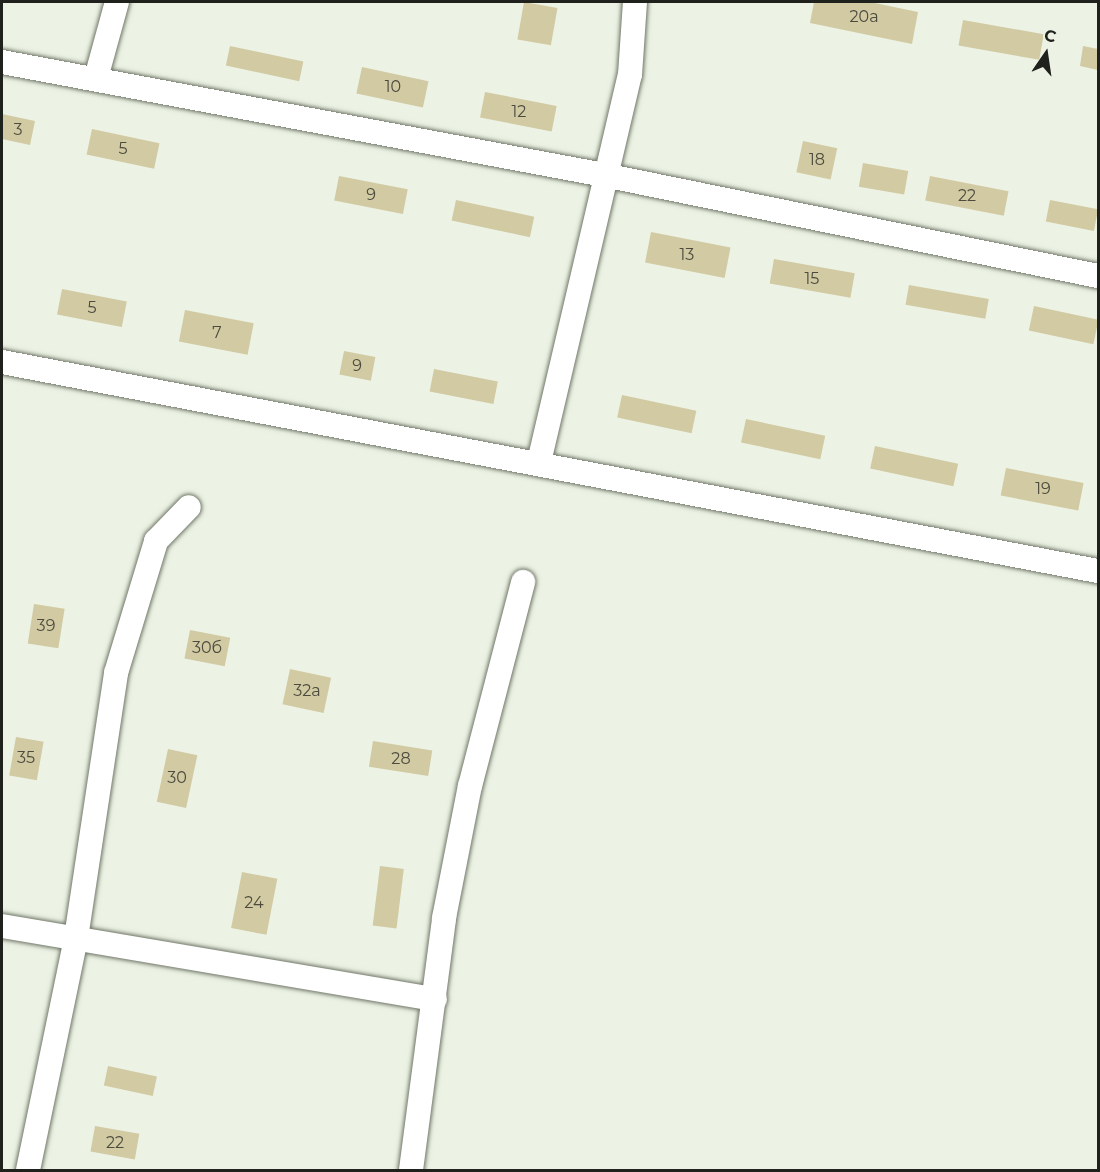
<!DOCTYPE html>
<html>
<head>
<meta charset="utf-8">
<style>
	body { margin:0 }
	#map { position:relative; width:1100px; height:1172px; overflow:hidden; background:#ecf3e4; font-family:Montserrat,sans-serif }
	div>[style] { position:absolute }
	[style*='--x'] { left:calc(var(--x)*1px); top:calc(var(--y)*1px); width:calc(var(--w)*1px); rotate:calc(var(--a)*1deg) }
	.building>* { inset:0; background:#d2caa3; transform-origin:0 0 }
	.roads { filter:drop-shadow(0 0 2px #707769) drop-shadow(0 0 2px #707769) }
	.minor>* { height:24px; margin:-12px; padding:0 12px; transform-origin:12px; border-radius:12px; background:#fff }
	span { translate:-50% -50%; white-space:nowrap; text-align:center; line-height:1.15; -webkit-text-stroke:6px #ecf3e4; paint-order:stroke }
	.number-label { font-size:16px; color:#4c4b3e }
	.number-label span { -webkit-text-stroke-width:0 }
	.frame { position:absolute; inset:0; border:3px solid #1f211c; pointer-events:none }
	.north { position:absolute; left:1016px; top:24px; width:60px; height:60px; -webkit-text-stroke:4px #ecf3e4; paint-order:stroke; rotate:13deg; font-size:16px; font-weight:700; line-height:24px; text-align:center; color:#1f211c }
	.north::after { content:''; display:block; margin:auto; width:21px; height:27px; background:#1f211c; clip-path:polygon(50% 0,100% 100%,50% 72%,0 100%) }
</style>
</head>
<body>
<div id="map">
	<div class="building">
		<i style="left:524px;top:2px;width:34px;height:38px;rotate:10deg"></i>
		<i style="clip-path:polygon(814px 2px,870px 2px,918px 12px,912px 44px,810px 23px)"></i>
		<i style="left:963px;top:20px;width:82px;height:26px;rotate:10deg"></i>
		<i style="left:230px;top:46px;width:75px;height:20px;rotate:12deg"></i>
		<i style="clip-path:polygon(1083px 46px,1098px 49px,1098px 70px,1080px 66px)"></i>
		<i style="left:362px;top:67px;width:68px;height:27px;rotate:12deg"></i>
		<i style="left:485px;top:92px;width:73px;height:26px;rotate:11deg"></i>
		<i style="clip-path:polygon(2px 114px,35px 121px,30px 145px,2px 139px)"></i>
		<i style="left:92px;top:129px;width:69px;height:26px;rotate:12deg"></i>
		<i style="left:803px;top:141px;width:35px;height:32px;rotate:12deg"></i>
		<i style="left:863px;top:163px;width:46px;height:24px;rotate:10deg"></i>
		<i style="left:339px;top:176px;width:70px;height:25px;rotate:11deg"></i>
		<i style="left:930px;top:176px;width:80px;height:25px;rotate:11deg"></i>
		<i style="left:456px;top:200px;width:80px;height:21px;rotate:12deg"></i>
		<i style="left:1050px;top:200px;width:49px;height:22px;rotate:11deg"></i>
		<i style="left:651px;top:232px;width:81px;height:31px;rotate:11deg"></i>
		<i style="left:774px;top:259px;width:82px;height:25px;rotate:10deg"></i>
		<i style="left:909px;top:285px;width:81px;height:20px;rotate:10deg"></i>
		<i style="left:62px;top:289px;width:66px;height:26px;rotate:11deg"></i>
		<i style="left:1034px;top:306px;width:66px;height:25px;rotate:12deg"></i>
		<i style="left:185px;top:310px;width:70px;height:32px;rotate:11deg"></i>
		<i style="left:344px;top:351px;width:32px;height:24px;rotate:11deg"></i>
		<i style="left:434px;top:369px;width:65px;height:23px;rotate:11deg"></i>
		<i style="left:622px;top:395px;width:76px;height:23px;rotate:12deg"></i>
		<i style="left:746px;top:419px;width:81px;height:24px;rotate:12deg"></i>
		<i style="left:875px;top:446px;width:85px;height:23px;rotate:12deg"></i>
		<i style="left:1006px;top:468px;width:79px;height:28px;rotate:11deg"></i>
		<i style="left:34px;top:604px;width:31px;height:40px;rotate:9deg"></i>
		<i style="left:190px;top:630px;width:41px;height:29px;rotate:11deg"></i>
		<i style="left:290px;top:669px;width:42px;height:36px;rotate:12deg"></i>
		<i style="left:16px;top:737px;width:28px;height:39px;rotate:10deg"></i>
		<i style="left:373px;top:741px;width:60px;height:26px;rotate:9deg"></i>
		<i style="left:168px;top:749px;width:30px;height:54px;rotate:12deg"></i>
		<i style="left:380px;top:866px;width:24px;height:60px;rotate:7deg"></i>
		<i style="left:242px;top:872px;width:36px;height:57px;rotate:11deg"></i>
		<i style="left:108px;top:1066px;width:50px;height:20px;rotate:12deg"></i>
		<i style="left:95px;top:1126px;width:45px;height:26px;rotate:10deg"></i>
	</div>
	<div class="roads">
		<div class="minor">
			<i style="--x:2;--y:62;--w:613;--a:10.63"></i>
			<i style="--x:604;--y:175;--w:504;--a:11.56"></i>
			<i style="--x:96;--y:78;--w:79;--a:-74.6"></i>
			<i style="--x:2;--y:362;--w:1116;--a:10.8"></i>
			<i style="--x:539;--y:462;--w:398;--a:-76.8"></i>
			<i style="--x:630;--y:75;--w:73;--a:-86.1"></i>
			<i style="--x:2;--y:926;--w:439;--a:9.6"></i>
			<i style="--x:28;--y:1170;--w:237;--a:-78.3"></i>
			<i style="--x:76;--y:938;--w:268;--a:-81.4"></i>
			<i style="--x:116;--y:673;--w:138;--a:-73.1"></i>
			<i style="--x:156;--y:541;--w:47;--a:-45.9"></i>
			<i style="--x:411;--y:1170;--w:254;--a:-82.5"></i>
			<i style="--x:444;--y:918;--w:135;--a:-78.9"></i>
			<i style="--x:470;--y:786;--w:211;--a:-75.4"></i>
		</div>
	</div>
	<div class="number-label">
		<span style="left:864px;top:17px">20а</span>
		<span style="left:393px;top:87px">10</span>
		<span style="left:519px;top:112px">12</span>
		<span style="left:18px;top:130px">3</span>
		<span style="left:123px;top:149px">5</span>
		<span style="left:817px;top:160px">18</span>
		<span style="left:371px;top:195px">9</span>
		<span style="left:967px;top:196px">22</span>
		<span style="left:687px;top:255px">13</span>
		<span style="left:812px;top:279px">15</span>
		<span style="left:92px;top:308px">5</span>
		<span style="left:217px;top:333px">7</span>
		<span style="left:357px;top:366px">9</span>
		<span style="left:1043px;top:489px">19</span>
		<span style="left:46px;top:626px">39</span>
		<span style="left:207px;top:648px">30б</span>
		<span style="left:307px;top:691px">32а</span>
		<span style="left:26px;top:758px">35</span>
		<span style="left:401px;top:759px">28</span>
		<span style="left:177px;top:778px">30</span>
		<span style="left:254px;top:903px">24</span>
		<span style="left:115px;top:1143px">22</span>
	</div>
	<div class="frame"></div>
	<div class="north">С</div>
</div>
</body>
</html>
